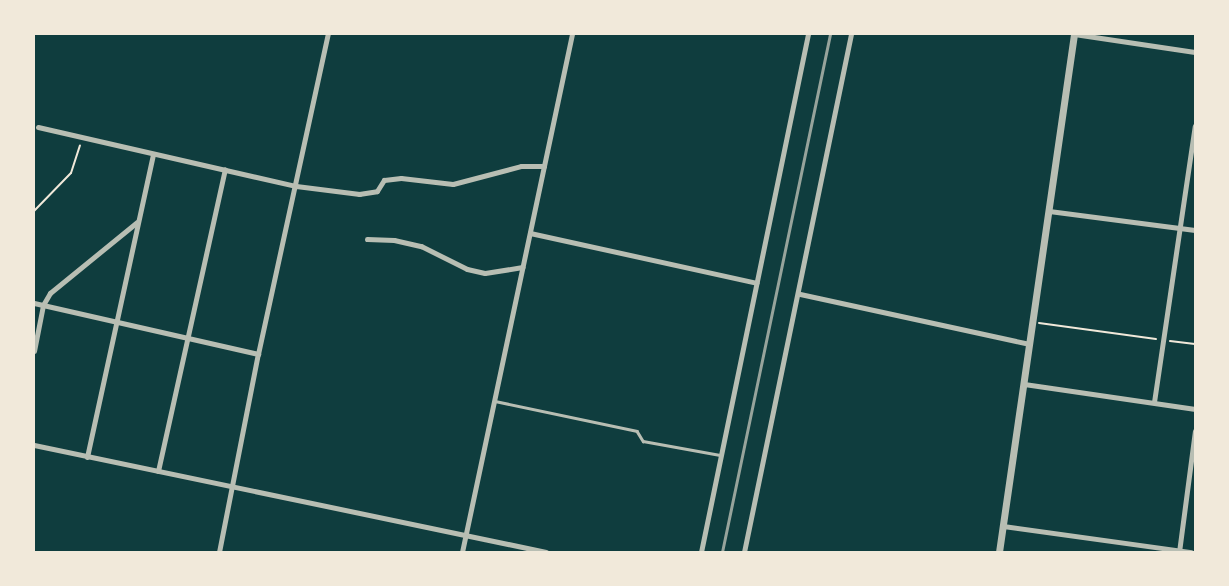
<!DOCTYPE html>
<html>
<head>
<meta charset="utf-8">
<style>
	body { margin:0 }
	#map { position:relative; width:1229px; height:586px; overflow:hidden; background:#0f3d3e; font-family:Signika,sans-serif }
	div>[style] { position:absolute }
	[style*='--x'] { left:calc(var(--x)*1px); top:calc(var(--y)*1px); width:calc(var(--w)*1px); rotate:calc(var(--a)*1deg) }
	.path>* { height:2px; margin:-1px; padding:0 1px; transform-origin:1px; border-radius:1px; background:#f1e9da }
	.service>* { height:2.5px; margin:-1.25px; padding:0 1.25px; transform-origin:1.25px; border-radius:1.25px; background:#b8beb3 }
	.minor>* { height:5px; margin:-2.5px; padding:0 2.5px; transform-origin:2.5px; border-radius:2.5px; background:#b8beb3 }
	.tertiary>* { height:7px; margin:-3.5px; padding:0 3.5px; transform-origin:3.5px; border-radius:3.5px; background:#b8beb3 }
	.rail>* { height:3px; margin:-1.5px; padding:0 1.5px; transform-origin:1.5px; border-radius:1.5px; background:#97a49c }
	span { translate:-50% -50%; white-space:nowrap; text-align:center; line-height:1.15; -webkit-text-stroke:5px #f1e9da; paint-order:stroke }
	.frame { position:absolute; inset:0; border:35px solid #f1e9da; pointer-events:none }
</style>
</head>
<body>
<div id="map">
	<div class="path">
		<i style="--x:34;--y:211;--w:53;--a:-45.8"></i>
		<i style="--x:71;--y:173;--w:29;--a:-72"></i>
		<i style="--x:1039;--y:323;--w:118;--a:7.8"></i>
		<i style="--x:1170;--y:341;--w:25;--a:7"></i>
	</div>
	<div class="service">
		<i style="--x:495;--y:401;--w:145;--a:11.9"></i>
		<i style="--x:637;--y:431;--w:12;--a:59"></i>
		<i style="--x:643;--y:441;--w:78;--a:10.3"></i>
	</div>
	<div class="minor">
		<i style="--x:1074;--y:34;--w:122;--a:8.5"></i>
		<i style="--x:38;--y:127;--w:265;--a:12.9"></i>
		<i style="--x:296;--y:186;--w:64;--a:7.2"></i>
		<i style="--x:359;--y:194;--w:18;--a:-9"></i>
		<i style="--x:377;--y:191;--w:13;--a:-58"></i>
		<i style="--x:384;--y:180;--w:17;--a:-7"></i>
		<i style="--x:401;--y:178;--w:52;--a:6.6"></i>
		<i style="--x:453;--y:184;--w:70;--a:-14.8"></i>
		<i style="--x:521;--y:166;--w:23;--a:0"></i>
		<i style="--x:1049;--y:211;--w:147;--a:7.4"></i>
		<i style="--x:530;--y:233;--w:232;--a:12.4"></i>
		<i style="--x:367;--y:239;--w:27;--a:2"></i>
		<i style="--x:394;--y:240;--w:28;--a:13"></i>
		<i style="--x:421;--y:246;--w:51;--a:26.6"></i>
		<i style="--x:467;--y:269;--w:18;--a:13"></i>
		<i style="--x:485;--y:273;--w:38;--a:-9"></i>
		<i style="--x:800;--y:294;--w:235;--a:12.3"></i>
		<i style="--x:34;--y:303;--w:230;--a:12.8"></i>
		<i style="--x:34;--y:351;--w:47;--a:-78.9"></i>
		<i style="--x:43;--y:305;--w:14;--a:-60"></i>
		<i style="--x:50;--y:293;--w:112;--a:-39.2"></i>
		<i style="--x:1024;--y:384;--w:173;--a:8.3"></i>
		<i style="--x:1154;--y:402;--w:279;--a:-81.6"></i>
		<i style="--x:34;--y:445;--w:523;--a:11.8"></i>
		<i style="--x:87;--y:457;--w:309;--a:-77.7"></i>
		<i style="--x:158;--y:471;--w:309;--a:-77.5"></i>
		<i style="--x:1003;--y:526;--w:190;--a:7.9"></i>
		<i style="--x:219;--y:552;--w:202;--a:-78.9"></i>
		<i style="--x:258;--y:354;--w:328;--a:-77.7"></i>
		<i style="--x:462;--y:552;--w:530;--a:-78.01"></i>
		<i style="--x:701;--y:552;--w:529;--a:-78.33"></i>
		<i style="--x:744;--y:552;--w:529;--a:-78.33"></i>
		<i style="--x:1179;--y:552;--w:122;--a:-82.5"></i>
	</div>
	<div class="tertiary">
		<i style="--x:999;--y:552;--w:523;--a:-81.76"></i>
	</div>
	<div class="rail">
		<i style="--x:722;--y:552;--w:529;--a:-78.22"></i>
	</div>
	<div class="frame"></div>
</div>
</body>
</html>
